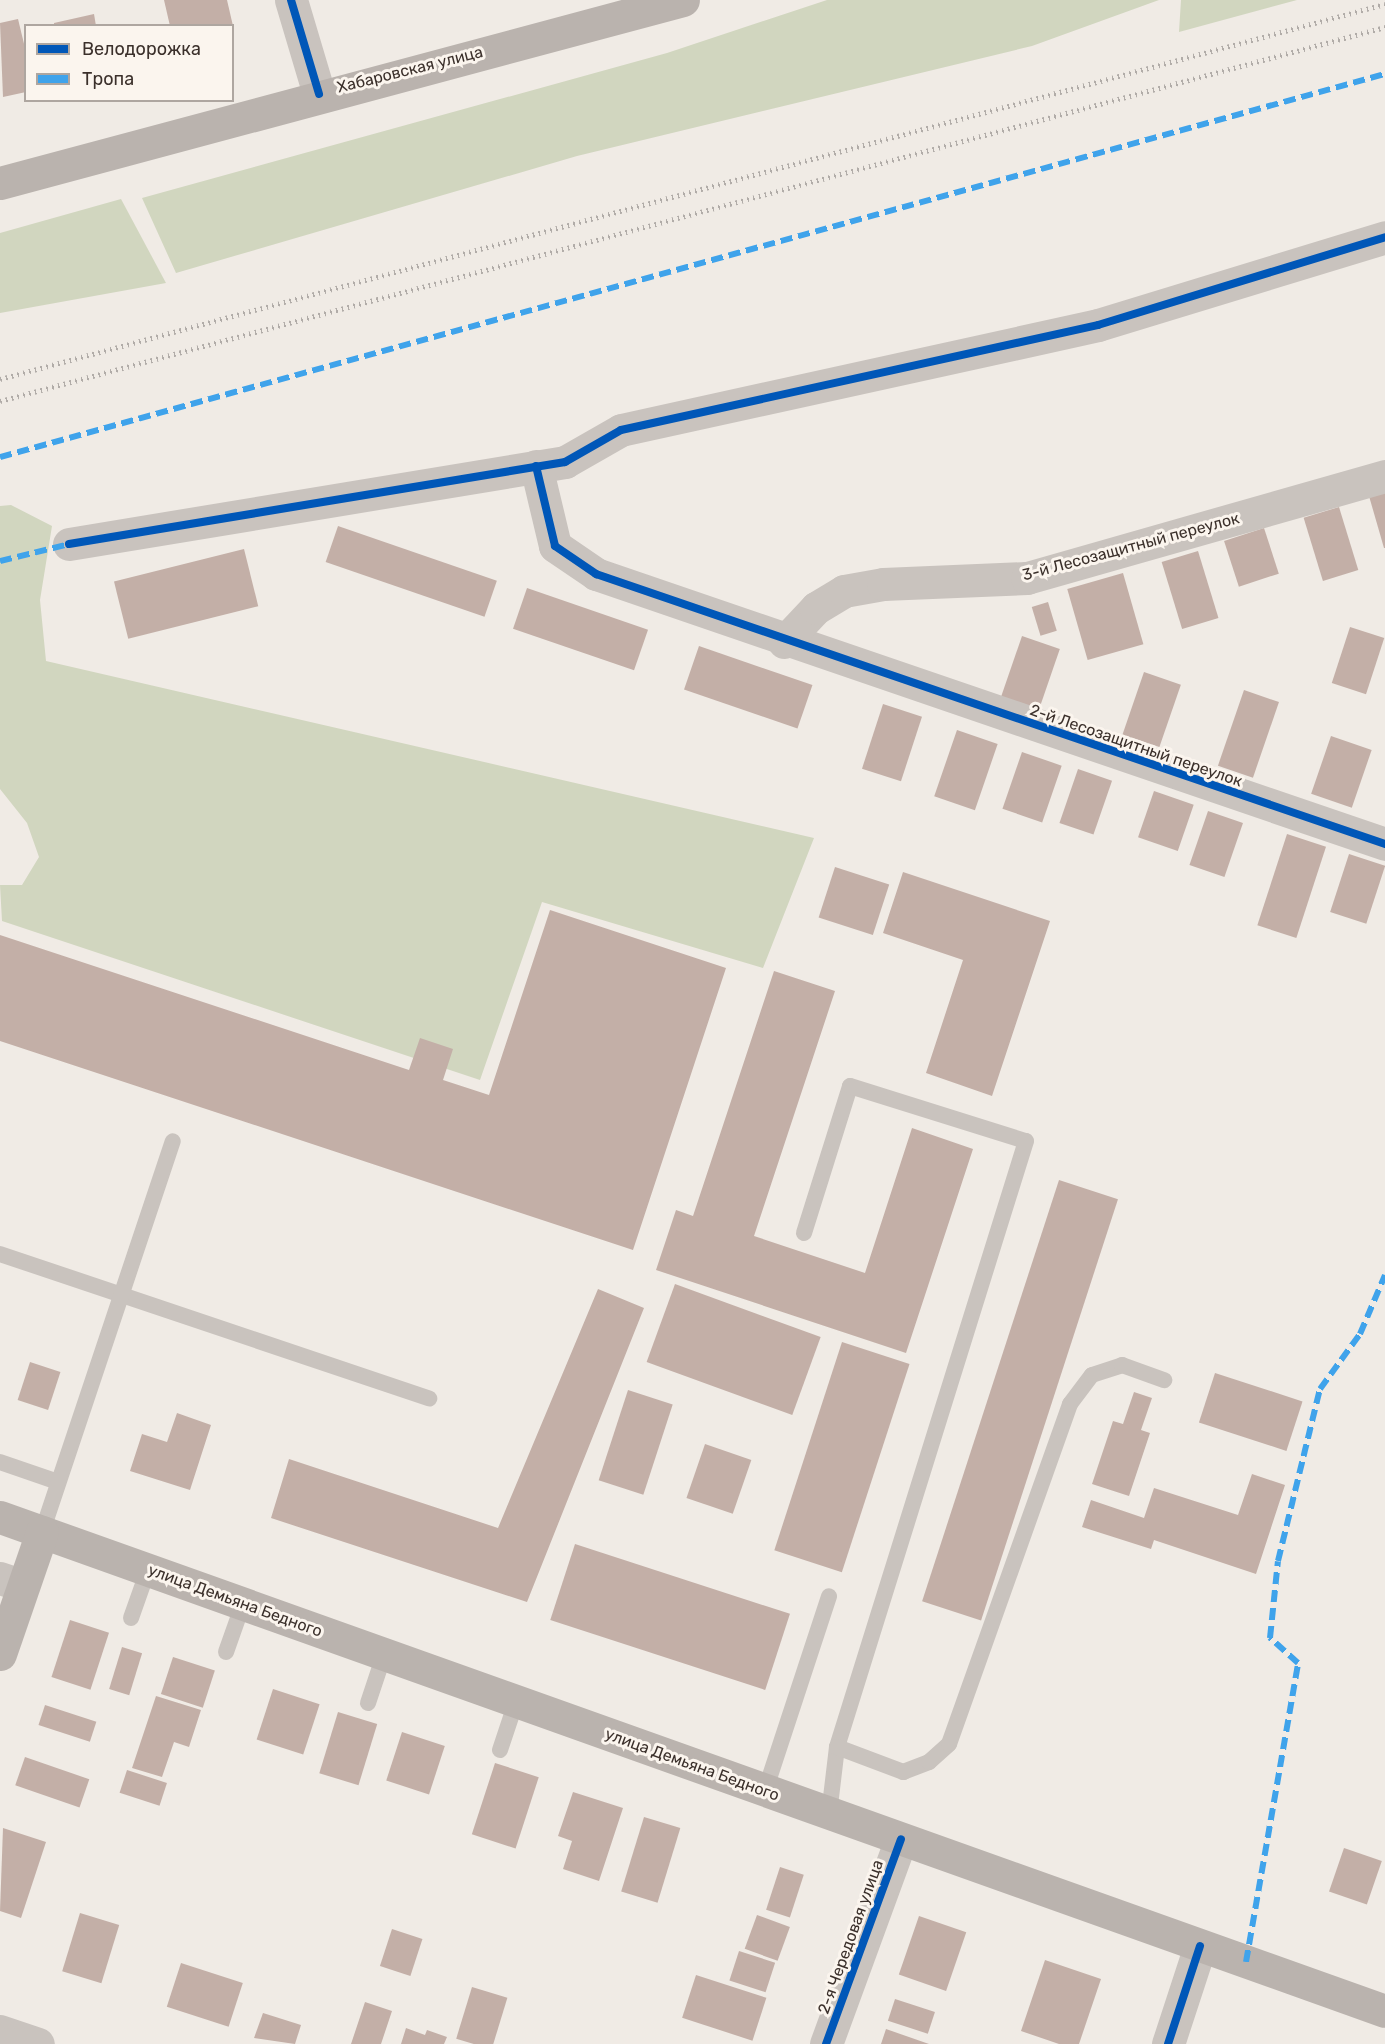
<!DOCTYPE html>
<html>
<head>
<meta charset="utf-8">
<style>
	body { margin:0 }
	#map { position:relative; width:1385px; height:2044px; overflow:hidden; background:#f0ebe5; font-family:Rubik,sans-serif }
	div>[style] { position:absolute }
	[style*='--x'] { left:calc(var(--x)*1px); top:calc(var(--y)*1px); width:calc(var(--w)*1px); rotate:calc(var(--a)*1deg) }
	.green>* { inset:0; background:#d1d6bf }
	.building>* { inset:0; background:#c3afa7; transform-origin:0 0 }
	.service>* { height:16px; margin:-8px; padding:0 8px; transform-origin:8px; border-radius:8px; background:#c9c3be }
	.minor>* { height:33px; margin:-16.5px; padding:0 16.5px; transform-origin:16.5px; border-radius:16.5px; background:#c9c3be }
	.secondary>* { height:33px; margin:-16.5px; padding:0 16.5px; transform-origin:16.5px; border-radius:16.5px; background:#bab3ae }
	.rail>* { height:4.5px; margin-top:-2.25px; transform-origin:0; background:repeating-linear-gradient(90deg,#b1aca8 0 1.5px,transparent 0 6px) }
	.quiet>* { height:6px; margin-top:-3px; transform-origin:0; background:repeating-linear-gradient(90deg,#3fa3eb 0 12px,transparent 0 18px) }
	.cycleway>* { height:8px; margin:-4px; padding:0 4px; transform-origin:4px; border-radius:4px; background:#0057b8 }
	span { translate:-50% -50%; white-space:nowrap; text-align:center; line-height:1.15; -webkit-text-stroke:6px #fbf5ee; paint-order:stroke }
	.street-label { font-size:16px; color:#3b302b }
	.legend { position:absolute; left:24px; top:24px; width:210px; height:78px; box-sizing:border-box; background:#fbf5ee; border:2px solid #aea6a0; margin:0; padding:8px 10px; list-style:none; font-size:18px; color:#3b302b }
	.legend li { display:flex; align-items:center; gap:12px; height:30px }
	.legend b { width:30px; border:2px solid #aea6a0 }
</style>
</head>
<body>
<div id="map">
	<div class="green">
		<i style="clip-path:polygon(827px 0,1159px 0,1032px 46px,577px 156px,176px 273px,142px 198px,667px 53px)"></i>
		<i style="clip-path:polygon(1181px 0,1297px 0,1179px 32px)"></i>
		<i style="clip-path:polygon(121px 199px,166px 283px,0 313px,0 233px)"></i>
		<i style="clip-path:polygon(11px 505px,52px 526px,40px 600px,46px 661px,814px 838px,763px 968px,542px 902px,480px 1080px,2px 921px,0 885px,22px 885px,39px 857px,27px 823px,0 789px,0 506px)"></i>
	</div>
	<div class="building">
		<i style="clip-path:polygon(164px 0,227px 0,233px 26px,170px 26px)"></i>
		<i style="clip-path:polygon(94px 14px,96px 26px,54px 26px,54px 23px)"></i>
		<i style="clip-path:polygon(18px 19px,26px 52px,26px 92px,3px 97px,0 23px)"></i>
		<i style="clip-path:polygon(1385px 491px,1385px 548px,1384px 548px,1369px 496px)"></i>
		<i style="left:1339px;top:507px;width:66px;height:37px;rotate:73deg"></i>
		<i style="left:338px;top:526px;width:168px;height:38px;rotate:19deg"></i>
		<i style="left:1264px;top:528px;width:48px;height:42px;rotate:72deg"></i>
		<i style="left:244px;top:549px;width:59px;height:134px;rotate:76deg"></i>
		<i style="left:1198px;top:551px;width:70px;height:38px;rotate:73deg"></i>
		<i style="left:1123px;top:573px;width:74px;height:58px;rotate:74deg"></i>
		<i style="left:527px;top:588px;width:128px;height:43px;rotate:19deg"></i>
		<i style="left:1048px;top:602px;width:30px;height:17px;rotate:73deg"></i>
		<i style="left:1350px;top:627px;width:36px;height:59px;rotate:18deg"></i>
		<i style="left:1022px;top:636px;width:40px;height:64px;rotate:19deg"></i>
		<i style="left:699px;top:646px;width:120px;height:46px;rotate:19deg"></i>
		<i style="left:1144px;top:672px;width:39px;height:66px;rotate:19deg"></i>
		<i style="left:1244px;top:690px;width:37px;height:80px;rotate:19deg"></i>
		<i style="left:883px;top:704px;width:41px;height:68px;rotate:18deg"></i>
		<i style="left:957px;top:730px;width:43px;height:70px;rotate:19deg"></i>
		<i style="left:1331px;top:736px;width:43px;height:61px;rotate:19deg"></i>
		<i style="left:1022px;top:752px;width:42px;height:60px;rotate:19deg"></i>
		<i style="left:1078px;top:769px;width:36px;height:57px;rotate:19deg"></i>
		<i style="left:1154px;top:791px;width:42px;height:49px;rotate:19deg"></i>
		<i style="left:1208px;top:811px;width:37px;height:57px;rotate:19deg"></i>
		<i style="left:1287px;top:834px;width:41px;height:96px;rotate:18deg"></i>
		<i style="left:1349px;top:854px;width:38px;height:61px;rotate:18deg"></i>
		<i style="left:835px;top:867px;width:57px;height:53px;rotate:18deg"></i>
		<i style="clip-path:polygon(903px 872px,1050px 921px,992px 1096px,926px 1073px,963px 960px,883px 933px)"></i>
		<i style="clip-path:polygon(550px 910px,726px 968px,633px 1250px,0 1041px,0 935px,409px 1070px,420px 1038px,453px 1049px,443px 1080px,489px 1095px)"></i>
		<i style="clip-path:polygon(774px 971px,835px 991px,754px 1236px,865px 1273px,912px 1128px,973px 1149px,906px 1353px,656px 1270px,676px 1210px,693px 1216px)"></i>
		<i style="left:1059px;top:1180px;width:62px;height:443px;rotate:18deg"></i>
		<i style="left:675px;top:1284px;width:155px;height:83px;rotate:20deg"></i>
		<i style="clip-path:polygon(598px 1289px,644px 1308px,527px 1602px,271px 1518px,289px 1459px,498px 1528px)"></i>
		<i style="left:842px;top:1342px;width:71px;height:219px;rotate:18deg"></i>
		<i style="left:30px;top:1362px;width:32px;height:40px;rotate:18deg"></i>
		<i style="left:1215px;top:1373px;width:92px;height:52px;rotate:18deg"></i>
		<i style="left:628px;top:1390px;width:47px;height:95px;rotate:18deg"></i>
		<i style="clip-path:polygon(1134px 1392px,1152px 1398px,1141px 1430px,1150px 1433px,1129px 1496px,1092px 1484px,1113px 1421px,1123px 1424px)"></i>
		<i style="clip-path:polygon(177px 1413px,211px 1425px,190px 1490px,130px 1471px,142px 1434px,167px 1442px)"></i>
		<i style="left:705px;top:1444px;width:49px;height:57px;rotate:19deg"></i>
		<i style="clip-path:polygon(1252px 1474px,1285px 1485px,1256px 1574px,1154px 1540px,1151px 1549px,1082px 1527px,1091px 1500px,1144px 1518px,1154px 1488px,1238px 1515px)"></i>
		<i style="left:575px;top:1544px;width:226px;height:80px;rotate:18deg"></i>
		<i style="left:70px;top:1620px;width:41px;height:60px;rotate:18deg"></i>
		<i style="left:122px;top:1647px;width:21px;height:44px;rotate:17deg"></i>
		<i style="left:173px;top:1657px;width:44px;height:39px;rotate:18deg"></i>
		<i style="left:273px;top:1689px;width:49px;height:53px;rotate:18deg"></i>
		<i style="clip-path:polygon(156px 1696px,201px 1710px,189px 1747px,174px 1742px,162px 1777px,132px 1768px)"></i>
		<i style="left:45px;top:1705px;width:54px;height:21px;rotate:18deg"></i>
		<i style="left:338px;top:1712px;width:41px;height:64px;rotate:17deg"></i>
		<i style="left:402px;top:1732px;width:45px;height:51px;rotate:18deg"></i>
		<i style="left:25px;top:1757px;width:68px;height:30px;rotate:19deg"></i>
		<i style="left:495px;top:1763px;width:46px;height:75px;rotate:18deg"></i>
		<i style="left:127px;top:1770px;width:42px;height:24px;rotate:18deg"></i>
		<i style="clip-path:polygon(573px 1792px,623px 1808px,599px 1881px,563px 1869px,572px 1841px,558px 1836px)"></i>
		<i style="left:644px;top:1817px;width:38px;height:78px;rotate:17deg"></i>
		<i style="clip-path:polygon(3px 1828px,46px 1842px,21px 1918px,0 1911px)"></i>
		<i style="left:1344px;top:1848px;width:40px;height:46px;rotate:19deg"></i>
		<i style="left:780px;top:1867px;width:25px;height:45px;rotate:18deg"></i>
		<i style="left:80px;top:1913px;width:41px;height:61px;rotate:17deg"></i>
		<i style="left:757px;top:1915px;width:35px;height:36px;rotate:20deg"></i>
		<i style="left:919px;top:1916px;width:50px;height:62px;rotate:19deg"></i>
		<i style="left:392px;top:1929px;width:32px;height:39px;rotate:18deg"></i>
		<i style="left:739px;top:1951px;width:38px;height:31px;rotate:18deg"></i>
		<i style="clip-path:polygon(1045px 1960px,1101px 1979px,1079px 2044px,1059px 2044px,1021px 2031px)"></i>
		<i style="left:181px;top:1963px;width:65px;height:46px;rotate:18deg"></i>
		<i style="left:696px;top:1975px;width:74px;height:45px;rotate:18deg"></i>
		<i style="left:472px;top:1987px;width:37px;height:54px;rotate:17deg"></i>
		<i style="left:895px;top:1999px;width:42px;height:23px;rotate:18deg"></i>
		<i style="clip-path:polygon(365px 2002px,392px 2011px,381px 2044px,351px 2044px)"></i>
		<i style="clip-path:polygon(263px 2013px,301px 2025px,295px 2044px,254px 2038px)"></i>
		<i style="clip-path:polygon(406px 2028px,425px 2035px,427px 2030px,447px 2037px,444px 2044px,401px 2044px)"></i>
		<i style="clip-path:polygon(886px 2029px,929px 2044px,881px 2044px)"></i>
	</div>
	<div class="service">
		<i style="--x:804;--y:1233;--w:154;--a:-72.6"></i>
		<i style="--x:850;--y:1086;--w:184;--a:17.4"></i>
		<i style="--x:1026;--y:1141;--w:635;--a:107.32"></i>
		<i style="--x:837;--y:1747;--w:67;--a:96.8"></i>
		<i style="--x:0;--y:1254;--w:453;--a:18.6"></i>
		<i style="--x:0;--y:1462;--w:61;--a:19"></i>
		<i style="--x:42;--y:1532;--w:412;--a:-71.5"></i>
		<i style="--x:131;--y:1618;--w:51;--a:-70.5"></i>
		<i style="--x:226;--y:1652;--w:51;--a:-70.5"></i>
		<i style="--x:368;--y:1703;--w:51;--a:-71.6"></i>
		<i style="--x:837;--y:1747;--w:71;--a:20.7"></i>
		<i style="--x:903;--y:1772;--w:28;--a:-21"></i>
		<i style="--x:929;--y:1762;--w:27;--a:-42"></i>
		<i style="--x:949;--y:1744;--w:361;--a:-70.4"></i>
		<i style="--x:1070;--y:1404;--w:36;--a:-53"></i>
		<i style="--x:1092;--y:1375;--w:32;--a:-18"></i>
		<i style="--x:1122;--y:1365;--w:45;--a:19.7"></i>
		<i style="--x:500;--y:1750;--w:51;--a:-71.6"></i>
		<i style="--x:765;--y:1791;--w:205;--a:-71.8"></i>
	</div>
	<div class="minor">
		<i style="--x:291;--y:0;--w:98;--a:73.4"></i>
		<i style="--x:536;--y:466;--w:82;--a:76.6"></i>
		<i style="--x:555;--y:546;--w:50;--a:34.3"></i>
		<i style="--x:596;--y:574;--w:834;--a:18.89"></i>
		<i style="--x:69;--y:544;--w:503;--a:-9.39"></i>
		<i style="--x:565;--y:462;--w:64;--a:-29.7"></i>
		<i style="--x:621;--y:430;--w:488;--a:-12.4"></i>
		<i style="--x:1098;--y:325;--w:300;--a:-17"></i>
		<i style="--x:784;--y:642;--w:47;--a:-46.7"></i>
		<i style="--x:816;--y:608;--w:33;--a:-31"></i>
		<i style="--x:844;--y:591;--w:40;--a:-10"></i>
		<i style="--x:883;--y:584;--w:144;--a:-2.4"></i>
		<i style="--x:1027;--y:578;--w:372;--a:-15.9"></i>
		<i style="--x:0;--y:1578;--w:24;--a:19"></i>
		<i style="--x:0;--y:2031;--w:40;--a:18.9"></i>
		<i style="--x:826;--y:2044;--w:218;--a:-69.9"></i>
		<i style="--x:1168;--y:2044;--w:103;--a:-71.9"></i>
	</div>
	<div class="secondary">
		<i style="--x:0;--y:183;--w:707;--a:-15"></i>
		<i style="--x:0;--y:1517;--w:1470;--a:19.63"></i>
		<i style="--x:0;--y:1654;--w:129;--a:-71"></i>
	</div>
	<div class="rail">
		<i style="--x:0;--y:379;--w:1435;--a:-15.15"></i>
		<i style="--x:0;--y:401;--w:1435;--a:-15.11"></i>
	</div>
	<div class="quiet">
		<i style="--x:0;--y:457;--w:1437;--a:-15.46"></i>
		<i style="--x:0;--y:561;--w:71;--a:-13.8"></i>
		<i style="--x:1246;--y:1962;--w:303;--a:-80.1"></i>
		<i style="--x:1298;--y:1663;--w:38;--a:-138"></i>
		<i style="--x:1270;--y:1638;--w:77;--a:-84.1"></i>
		<i style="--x:1278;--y:1561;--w:177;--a:-76.3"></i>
		<i style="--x:1320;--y:1389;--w:68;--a:-54"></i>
		<i style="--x:1360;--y:1334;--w:64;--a:-67"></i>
	</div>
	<div class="cycleway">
		<i style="--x:291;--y:0;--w:98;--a:73.4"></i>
		<i style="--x:536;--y:466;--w:82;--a:76.6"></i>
		<i style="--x:555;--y:546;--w:50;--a:34.3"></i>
		<i style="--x:596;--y:574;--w:834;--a:18.89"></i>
		<i style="--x:69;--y:544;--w:503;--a:-9.39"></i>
		<i style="--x:565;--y:462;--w:64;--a:-29.7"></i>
		<i style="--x:621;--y:430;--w:488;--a:-12.4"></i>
		<i style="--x:1098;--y:325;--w:300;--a:-17"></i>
		<i style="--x:826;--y:2044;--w:218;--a:-69.9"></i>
		<i style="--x:1168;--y:2044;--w:103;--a:-71.9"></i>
	</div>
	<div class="street-label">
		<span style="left:410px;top:70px;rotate:-14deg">Хабаровская улица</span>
		<span style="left:1131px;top:547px;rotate:-15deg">3-й Лесозащитный переулок</span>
		<span style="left:1136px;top:746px;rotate:19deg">2-й Лесозащитный переулок</span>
		<span style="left:235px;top:1601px;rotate:20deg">улица Демьяна Бедного</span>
		<span style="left:692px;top:1765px;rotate:20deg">улица Демьяна Бедного</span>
		<span style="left:851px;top:1937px;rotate:-70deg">2-я Чередовая улица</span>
	</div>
	<ul class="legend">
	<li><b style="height:8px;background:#0057b8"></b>Велодорожка</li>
	<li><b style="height:8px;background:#3fa3eb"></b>Тропа</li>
	</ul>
</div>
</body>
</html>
